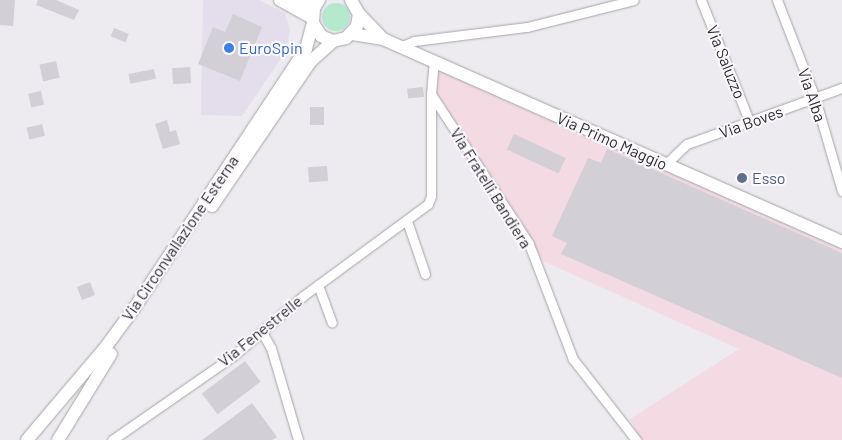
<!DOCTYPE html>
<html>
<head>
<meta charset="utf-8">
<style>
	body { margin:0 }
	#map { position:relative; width:842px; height:440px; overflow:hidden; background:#edeaf0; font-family:Barlow,sans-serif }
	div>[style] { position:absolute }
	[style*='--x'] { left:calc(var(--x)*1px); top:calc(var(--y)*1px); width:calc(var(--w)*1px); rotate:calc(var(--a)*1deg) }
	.built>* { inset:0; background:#e4deec }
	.industrial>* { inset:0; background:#f3dae3 }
	.green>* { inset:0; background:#b5e9ce }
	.round { border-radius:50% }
	.building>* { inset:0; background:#d2cfd6; transform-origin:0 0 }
	.roads { filter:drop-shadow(0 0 1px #a6a4aa) drop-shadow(0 0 1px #a6a4aa) }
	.street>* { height:9px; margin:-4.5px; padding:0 4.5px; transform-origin:4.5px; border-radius:4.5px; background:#fff }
	.secondary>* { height:12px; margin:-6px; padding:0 6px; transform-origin:6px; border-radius:6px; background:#fff }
	.dots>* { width:14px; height:14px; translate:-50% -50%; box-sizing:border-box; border:2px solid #faf7fe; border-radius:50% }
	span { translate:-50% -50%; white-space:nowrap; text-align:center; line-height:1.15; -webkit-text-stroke:4.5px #faf7fe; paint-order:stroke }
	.shop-label { font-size:16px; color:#366cbe }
	.left { translate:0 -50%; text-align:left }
	.street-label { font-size:16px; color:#2e2d30 }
	.service-label { font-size:16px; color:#4e5e75 }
</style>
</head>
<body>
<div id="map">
	<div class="built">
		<i style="clip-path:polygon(203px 0,259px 0,285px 13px,290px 30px,286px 51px,242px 116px,201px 115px)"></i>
	</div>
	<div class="industrial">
		<i style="clip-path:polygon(434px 62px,842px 242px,842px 440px,641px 440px,630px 419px,739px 349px,543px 261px,431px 94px)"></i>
	</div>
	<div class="green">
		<i class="round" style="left:322px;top:3px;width:28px;height:28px"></i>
	</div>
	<div class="building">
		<i style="clip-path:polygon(0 0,15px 0,13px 26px,0 25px)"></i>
		<i style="clip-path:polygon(38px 0,56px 0,79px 10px,74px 20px,36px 5px)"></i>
		<i style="clip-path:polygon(233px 14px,262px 27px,240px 81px,198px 64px,213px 27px,225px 32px)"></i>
		<i style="left:114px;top:28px;width:16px;height:9px;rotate:22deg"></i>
		<i style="left:56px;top:61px;width:17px;height:17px;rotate:77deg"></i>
		<i style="left:190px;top:67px;width:16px;height:18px;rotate:86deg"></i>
		<i style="left:154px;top:69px;width:10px;height:26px;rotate:79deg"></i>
		<i style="left:423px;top:87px;width:10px;height:16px;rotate:84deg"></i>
		<i style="left:41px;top:91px;width:14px;height:13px;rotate:78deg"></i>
		<i style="left:310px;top:107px;width:14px;height:18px"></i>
		<i style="clip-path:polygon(167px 120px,170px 132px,176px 130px,180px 144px,163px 149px,155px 124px)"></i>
		<i style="left:42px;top:124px;width:12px;height:16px;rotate:76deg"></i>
		<i style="left:514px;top:134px;width:57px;height:17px;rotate:25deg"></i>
		<i style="clip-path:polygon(607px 149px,842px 253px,842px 378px,561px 254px,567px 243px,552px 236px,588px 158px,601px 163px)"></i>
		<i style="left:327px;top:166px;width:15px;height:19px;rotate:86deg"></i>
		<i style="left:90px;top:282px;width:14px;height:14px;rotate:69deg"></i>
		<i style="left:245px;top:361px;width:26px;height:54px;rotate:53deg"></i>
		<i style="clip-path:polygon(252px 403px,277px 437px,272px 440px,202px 440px)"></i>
	</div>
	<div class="roads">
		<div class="street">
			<i style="--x:701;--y:0;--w:132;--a:68.3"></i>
			<i style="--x:777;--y:0;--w:105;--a:68.8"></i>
			<i style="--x:815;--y:98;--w:97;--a:73.8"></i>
			<i style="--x:400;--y:47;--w:15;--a:-23"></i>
			<i style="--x:414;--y:41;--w:114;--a:-7.1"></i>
			<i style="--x:527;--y:27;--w:110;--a:-14.2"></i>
			<i style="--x:431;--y:94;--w:179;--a:56.8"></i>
			<i style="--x:529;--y:244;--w:123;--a:69.1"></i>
			<i style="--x:573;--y:359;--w:103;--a:52.1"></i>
			<i style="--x:666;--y:164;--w:29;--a:-44"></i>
			<i style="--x:687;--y:144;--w:165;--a:-19.9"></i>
			<i style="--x:407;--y:221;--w:56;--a:71.2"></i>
			<i style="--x:318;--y:285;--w:40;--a:69.8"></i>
			<i style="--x:262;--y:332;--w:18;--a:61"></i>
			<i style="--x:271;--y:348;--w:96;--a:73.6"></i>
			<i style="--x:112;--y:440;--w:147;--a:-34.8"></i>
			<i style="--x:233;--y:356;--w:92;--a:-40.6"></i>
			<i style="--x:303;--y:296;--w:155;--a:-36.4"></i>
			<i style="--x:428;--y:204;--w:9;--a:-69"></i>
			<i style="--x:431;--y:196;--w:102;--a:-90"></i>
			<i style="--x:431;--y:94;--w:32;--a:-85"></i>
		</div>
		<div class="secondary">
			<i style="--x:280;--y:0;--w:37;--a:29"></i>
			<i style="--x:297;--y:0;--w:10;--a:17"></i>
			<i style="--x:307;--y:3;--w:11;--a:-10"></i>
			<i style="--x:319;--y:0;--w:9;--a:122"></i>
			<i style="--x:314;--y:8;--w:15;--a:94"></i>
			<i style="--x:313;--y:23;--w:15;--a:58"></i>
			<i style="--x:321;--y:36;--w:13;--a:23"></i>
			<i style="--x:333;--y:41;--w:13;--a:-13"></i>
			<i style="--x:346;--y:38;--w:16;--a:-47"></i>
			<i style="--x:357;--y:26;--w:12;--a:-81"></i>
			<i style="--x:359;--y:14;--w:16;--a:-120"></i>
			<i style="--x:359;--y:14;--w:35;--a:46"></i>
			<i style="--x:352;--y:34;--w:31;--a:9"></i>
			<i style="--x:383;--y:39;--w:502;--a:23.86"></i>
			<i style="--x:212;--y:206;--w:176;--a:-55.7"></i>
			<i style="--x:311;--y:61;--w:30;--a:-42"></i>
			<i style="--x:27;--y:440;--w:121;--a:-49.7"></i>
			<i style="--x:105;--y:348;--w:51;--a:-53.8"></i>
			<i style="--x:135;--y:307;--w:310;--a:-56.5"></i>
			<i style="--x:306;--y:49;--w:27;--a:-75"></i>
			<i style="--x:58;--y:440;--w:101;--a:-58.4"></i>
		</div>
	</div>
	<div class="dots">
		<i style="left:229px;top:48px;background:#3f7fe0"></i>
		<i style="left:742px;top:178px;background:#5c6f8a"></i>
	</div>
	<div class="shop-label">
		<span class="left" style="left:239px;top:48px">EuroSpin</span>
	</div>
	<div class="street-label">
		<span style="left:726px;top:62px;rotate:68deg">Via Saluzzo</span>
		<span style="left:812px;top:95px;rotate:71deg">Via Alba</span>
		<span style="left:751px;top:122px;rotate:-20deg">Via Boves</span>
		<span style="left:612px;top:141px;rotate:24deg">Via Primo Maggio</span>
		<span style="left:491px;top:188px;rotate:58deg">Via Fratelli Bandiera</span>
		<span style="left:180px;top:238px;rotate:-56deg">Via Circonvallazione Esterna</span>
		<span style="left:260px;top:331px;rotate:-39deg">Via Fenestrelle</span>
	</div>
	<div class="service-label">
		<span class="left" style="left:752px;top:178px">Esso</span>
	</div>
</div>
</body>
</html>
